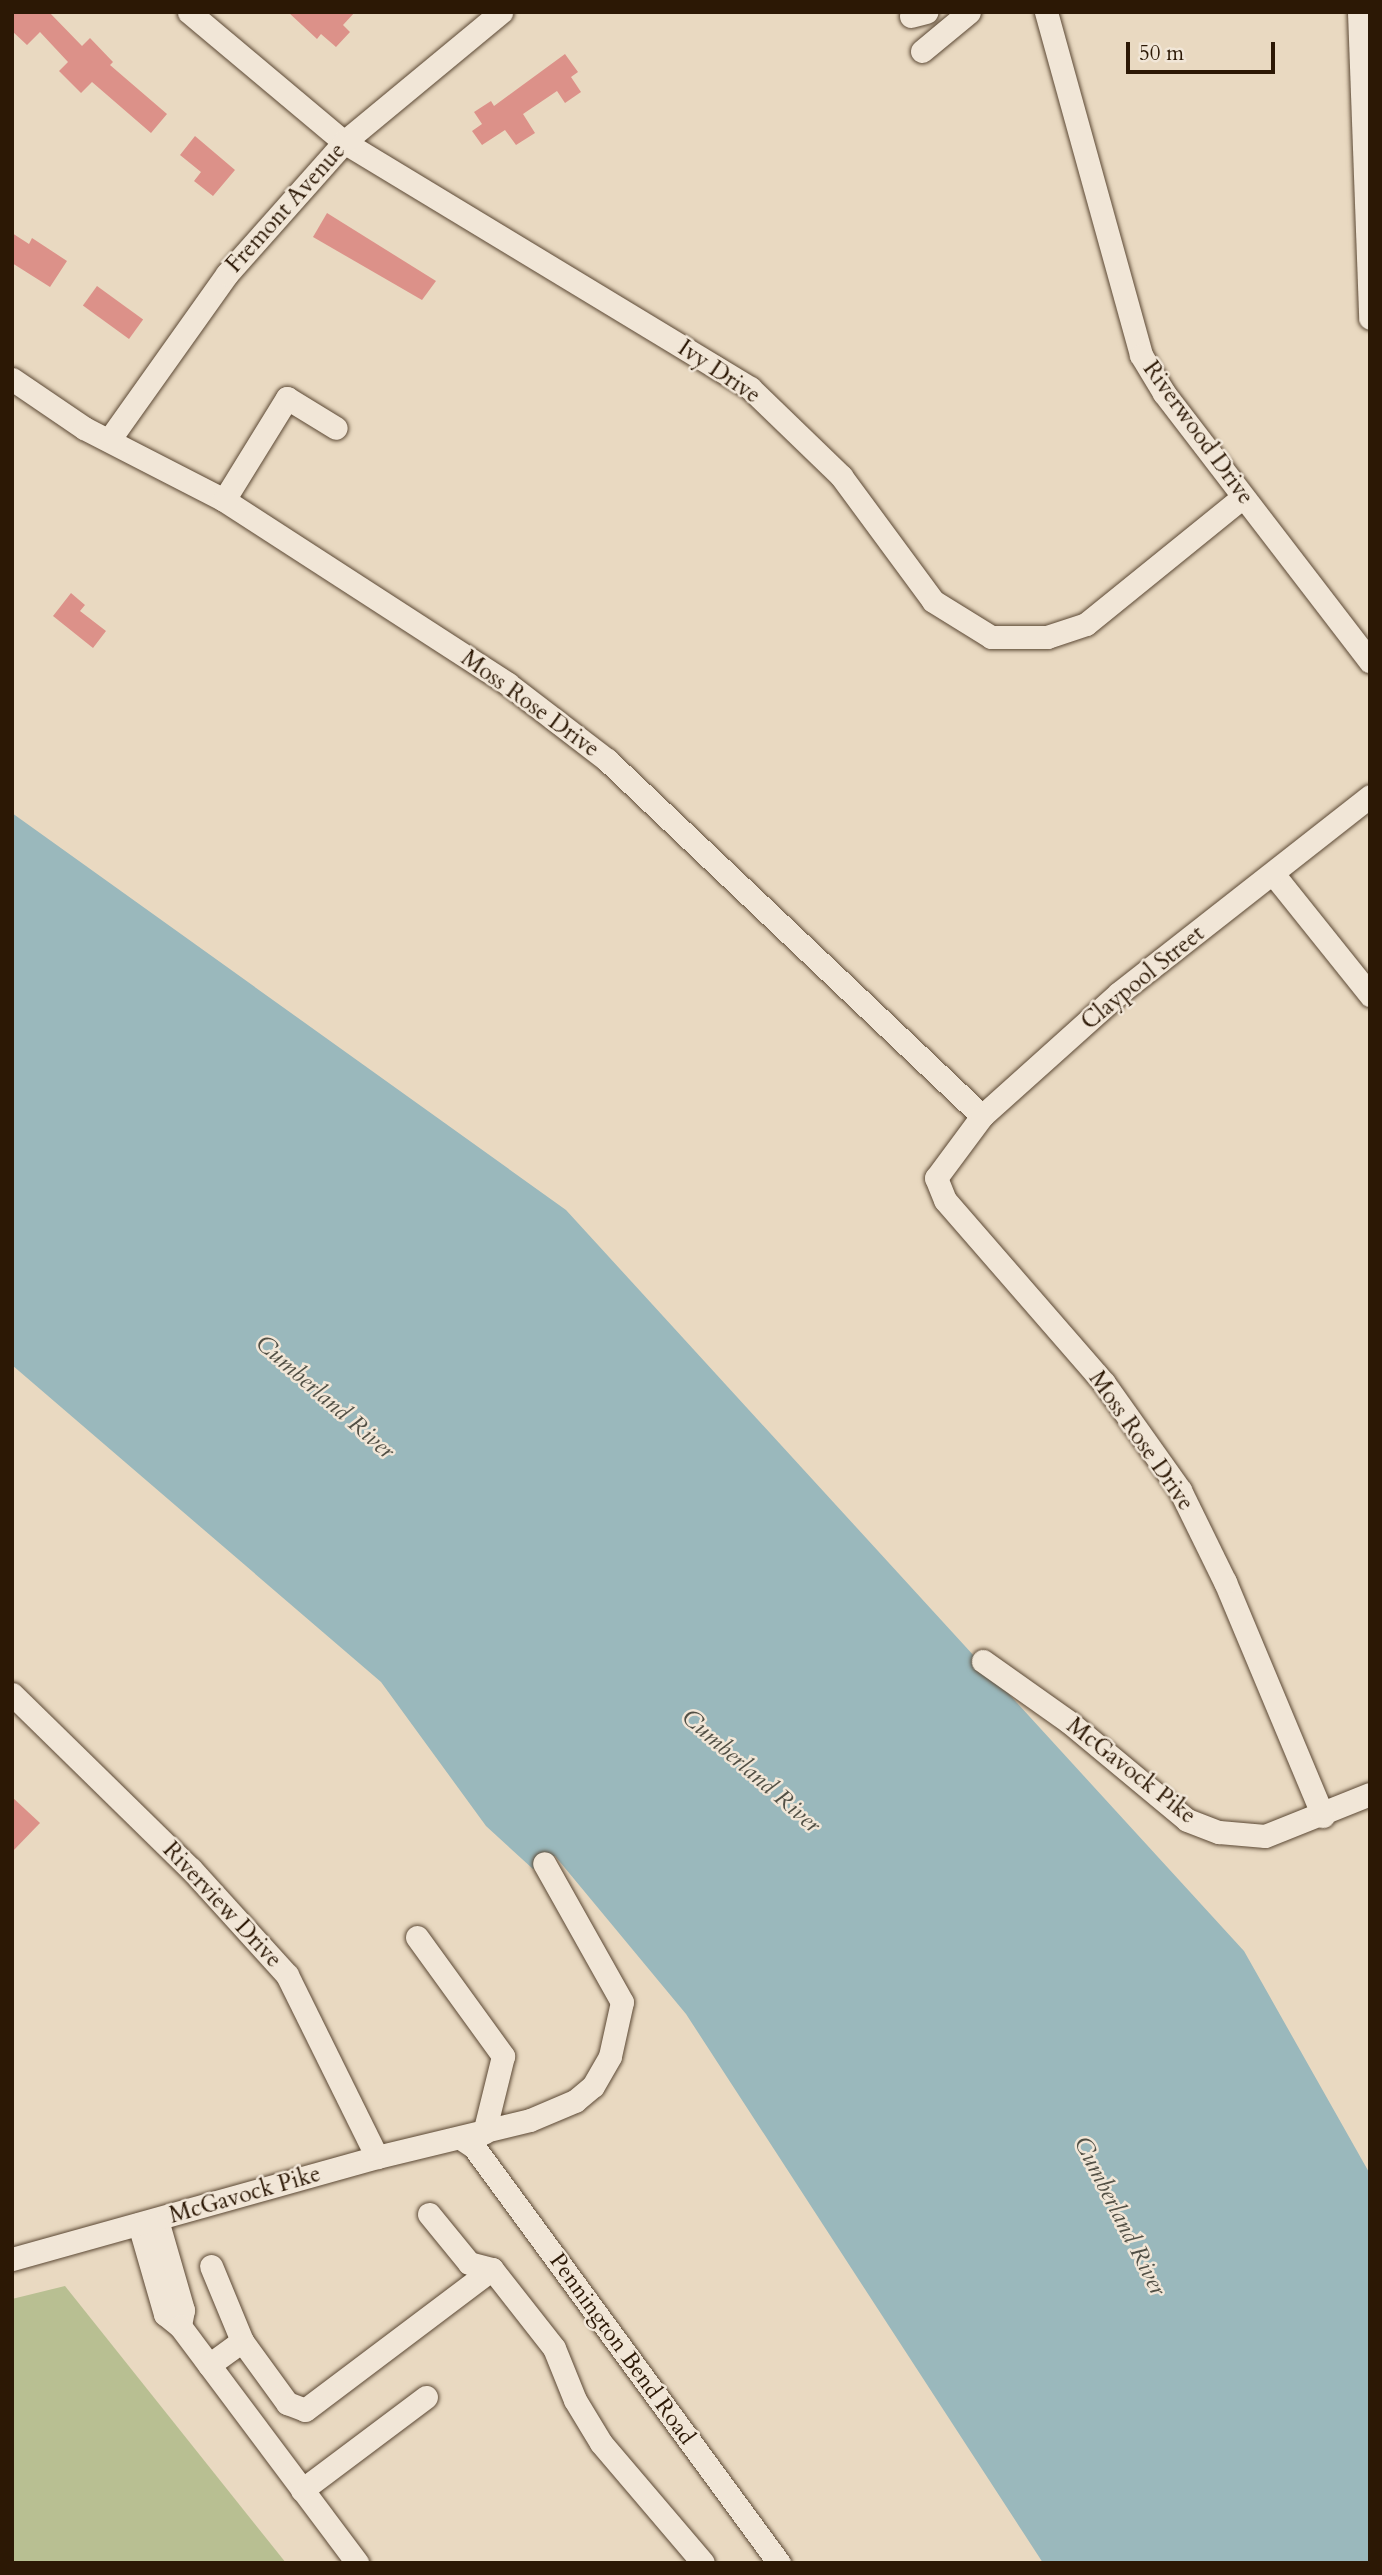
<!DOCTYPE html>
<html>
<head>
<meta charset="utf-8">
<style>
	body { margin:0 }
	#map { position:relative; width:1382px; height:2575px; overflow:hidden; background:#e9d9c1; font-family:Cardo,serif }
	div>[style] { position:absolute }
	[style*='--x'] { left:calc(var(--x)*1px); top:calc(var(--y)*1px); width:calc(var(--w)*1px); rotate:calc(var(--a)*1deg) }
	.green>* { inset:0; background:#b8bf92 }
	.water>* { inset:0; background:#9ab8bc }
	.building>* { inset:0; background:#dc9189; transform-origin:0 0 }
	.roads { filter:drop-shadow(0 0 2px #5b4834) drop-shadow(0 0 2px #5b4834) }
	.minor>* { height:23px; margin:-11.5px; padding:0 11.5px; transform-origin:11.5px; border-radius:11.5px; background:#f1e6d7 }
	span { translate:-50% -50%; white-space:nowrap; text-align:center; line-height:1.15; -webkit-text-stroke:5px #f1e6d7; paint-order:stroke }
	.street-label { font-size:23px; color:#2c1805 }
	.water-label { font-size:24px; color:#525045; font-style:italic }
	.frame { position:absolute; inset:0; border:14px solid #2c1805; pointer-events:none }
	.scale { position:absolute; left:1126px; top:42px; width:149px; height:32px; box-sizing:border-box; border:4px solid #2c1805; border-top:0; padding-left:9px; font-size:21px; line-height:24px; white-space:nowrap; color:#2c1805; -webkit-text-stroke:5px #f1e6d7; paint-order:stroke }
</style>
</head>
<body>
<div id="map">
	<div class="green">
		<i style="clip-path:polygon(65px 2286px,286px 2563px,12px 2563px,12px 2299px)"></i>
	</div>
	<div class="water">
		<i style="clip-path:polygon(12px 813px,566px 1210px,1244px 1951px,1370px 2174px,1370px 2563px,1043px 2563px,686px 2014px,555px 1856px,533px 1869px,486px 1826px,381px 1682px,12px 1365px)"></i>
	</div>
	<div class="building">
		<i style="clip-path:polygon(12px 12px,49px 12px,82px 46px,90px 38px,113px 62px,110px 65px,167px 114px,151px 133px,92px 82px,81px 93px,59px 71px,68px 62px,40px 32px,27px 45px,12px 31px)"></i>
		<i style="clip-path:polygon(288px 12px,355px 12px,343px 25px,350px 32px,336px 47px,321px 34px,317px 39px)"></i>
		<i style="clip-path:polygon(565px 54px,578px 72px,571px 77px,581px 92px,565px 103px,557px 91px,523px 114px,535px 133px,516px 145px,505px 130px,482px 145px,472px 131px,482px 124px,474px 112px,491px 101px,494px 106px)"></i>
		<i style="clip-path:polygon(195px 136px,235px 170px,213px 196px,194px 181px,201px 172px,180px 155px)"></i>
		<i style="clip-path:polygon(327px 213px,436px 281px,422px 300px,313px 237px)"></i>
		<i style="clip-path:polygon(12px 233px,29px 244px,32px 238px,67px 261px,50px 287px,12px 263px)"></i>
		<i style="left:97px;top:286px;width:57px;height:24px;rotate:36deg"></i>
		<i style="clip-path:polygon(71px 593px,85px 605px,80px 611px,106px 631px,93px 648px,53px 616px)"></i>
		<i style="clip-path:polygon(12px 1797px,40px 1823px,12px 1852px)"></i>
	</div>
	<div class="roads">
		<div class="minor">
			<i style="--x:189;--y:12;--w:202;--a:40"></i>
			<i style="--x:344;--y:142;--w:475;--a:31.2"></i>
			<i style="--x:750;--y:388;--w:127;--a:44"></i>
			<i style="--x:841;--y:476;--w:155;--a:53.6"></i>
			<i style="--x:933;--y:601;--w:68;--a:31.8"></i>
			<i style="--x:991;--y:637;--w:56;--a:0"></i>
			<i style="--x:1047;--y:637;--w:41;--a:-18.4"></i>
			<i style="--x:1086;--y:624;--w:202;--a:-39"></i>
			<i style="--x:1046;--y:12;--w:356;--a:74.5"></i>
			<i style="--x:1141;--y:355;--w:44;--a:58.8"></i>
			<i style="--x:1164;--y:393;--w:338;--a:52.5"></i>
			<i style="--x:1359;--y:12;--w:306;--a:87.9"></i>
			<i style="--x:911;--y:16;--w:16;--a:-15"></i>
			<i style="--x:922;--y:51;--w:61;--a:-39.7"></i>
			<i style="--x:12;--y:379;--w:87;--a:34.2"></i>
			<i style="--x:84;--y:428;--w:157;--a:27.2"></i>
			<i style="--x:224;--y:500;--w:338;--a:32.9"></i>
			<i style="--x:508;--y:684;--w:125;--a:37.5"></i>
			<i style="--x:607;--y:760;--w:517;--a:43.51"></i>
			<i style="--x:109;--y:440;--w:204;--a:-54.6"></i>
			<i style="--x:227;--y:274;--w:176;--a:-48.4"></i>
			<i style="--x:344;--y:142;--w:204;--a:-39.6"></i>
			<i style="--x:224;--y:500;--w:120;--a:-58.3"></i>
			<i style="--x:287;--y:398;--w:57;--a:31.5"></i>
			<i style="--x:1274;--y:875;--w:154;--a:51.3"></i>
			<i style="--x:983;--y:1661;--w:105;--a:35.3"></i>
			<i style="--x:1069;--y:1722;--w:153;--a:39.7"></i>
			<i style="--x:1187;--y:1820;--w:34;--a:21"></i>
			<i style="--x:1219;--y:1832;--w:46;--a:5"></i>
			<i style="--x:1265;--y:1836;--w:113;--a:-21.8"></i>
			<i style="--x:12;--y:1694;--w:250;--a:44.4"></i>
			<i style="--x:191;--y:1869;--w:143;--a:47.8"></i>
			<i style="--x:287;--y:1975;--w:203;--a:63.7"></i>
			<i style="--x:1323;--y:1816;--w:254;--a:-112.7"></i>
			<i style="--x:1225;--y:1582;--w:102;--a:-116.1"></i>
			<i style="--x:1180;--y:1490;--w:131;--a:-125.4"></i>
			<i style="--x:1104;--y:1383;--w:242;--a:-131"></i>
			<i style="--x:945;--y:1200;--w:24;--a:-112"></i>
			<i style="--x:936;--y:1178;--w:77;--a:-53.4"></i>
			<i style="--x:982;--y:1116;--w:184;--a:-41.9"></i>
			<i style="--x:1119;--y:993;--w:319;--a:-38.1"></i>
			<i style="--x:417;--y:1937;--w:147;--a:54.1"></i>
			<i style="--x:503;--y:2056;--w:79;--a:103.9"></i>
			<i style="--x:462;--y:2139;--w:14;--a:34"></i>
			<i style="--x:474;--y:2147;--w:516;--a:53.75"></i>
			<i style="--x:429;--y:2214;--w:63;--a:50.8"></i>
			<i style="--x:469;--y:2263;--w:24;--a:15"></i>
			<i style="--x:492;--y:2269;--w:100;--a:51.9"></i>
			<i style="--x:554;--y:2348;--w:56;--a:68"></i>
			<i style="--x:575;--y:2400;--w:50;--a:58.8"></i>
			<i style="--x:601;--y:2443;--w:157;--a:49.6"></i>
			<i style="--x:157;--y:2220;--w:94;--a:73.9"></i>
			<i style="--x:183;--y:2310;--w:16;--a:101"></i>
			<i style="--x:139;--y:2224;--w:94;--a:73.9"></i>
			<i style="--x:165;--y:2314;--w:19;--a:39"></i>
			<i style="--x:180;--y:2326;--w:296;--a:53.2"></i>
			<i style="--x:12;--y:2259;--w:379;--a:-15.6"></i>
			<i style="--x:377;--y:2157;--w:157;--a:-13.6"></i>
			<i style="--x:530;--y:2120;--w:49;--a:-22.9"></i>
			<i style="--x:575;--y:2101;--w:23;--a:-40"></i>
			<i style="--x:593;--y:2086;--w:34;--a:-60"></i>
			<i style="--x:610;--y:2056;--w:55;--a:-77.5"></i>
			<i style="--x:622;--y:2002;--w:159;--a:-119.3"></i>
			<i style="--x:211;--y:2266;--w:81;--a:67.5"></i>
			<i style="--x:242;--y:2341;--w:77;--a:54"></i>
			<i style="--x:287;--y:2403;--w:19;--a:21"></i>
			<i style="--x:305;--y:2410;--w:234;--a:-37"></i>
			<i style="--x:209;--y:2365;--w:41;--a:-36"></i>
			<i style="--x:302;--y:2490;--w:155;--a:-36.9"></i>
		</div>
	</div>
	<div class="street-label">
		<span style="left:286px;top:208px;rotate:-48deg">Fremont Avenue</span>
		<span style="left:719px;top:372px;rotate:34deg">Ivy Drive</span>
		<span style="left:1198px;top:433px;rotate:54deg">Riverwood Drive</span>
		<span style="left:530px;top:704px;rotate:36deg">Moss Rose Drive</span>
		<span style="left:1143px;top:978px;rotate:-39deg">Claypool Street</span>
		<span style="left:1141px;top:1441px;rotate:55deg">Moss Rose Drive</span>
		<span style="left:1131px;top:1771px;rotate:38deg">McGavock Pike</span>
		<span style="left:222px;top:1905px;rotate:47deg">Riverview Drive</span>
		<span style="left:245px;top:2195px;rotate:-16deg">McGavock Pike</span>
		<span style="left:622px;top:2349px;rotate:54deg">Pennington Bend Road</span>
	</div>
	<div class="water-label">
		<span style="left:325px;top:1397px;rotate:41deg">Cumberland River</span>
		<span style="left:751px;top:1771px;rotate:41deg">Cumberland River</span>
		<span style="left:1120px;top:2216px;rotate:63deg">Cumberland River</span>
	</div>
	<div class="frame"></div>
	<div class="scale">50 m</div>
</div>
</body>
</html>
